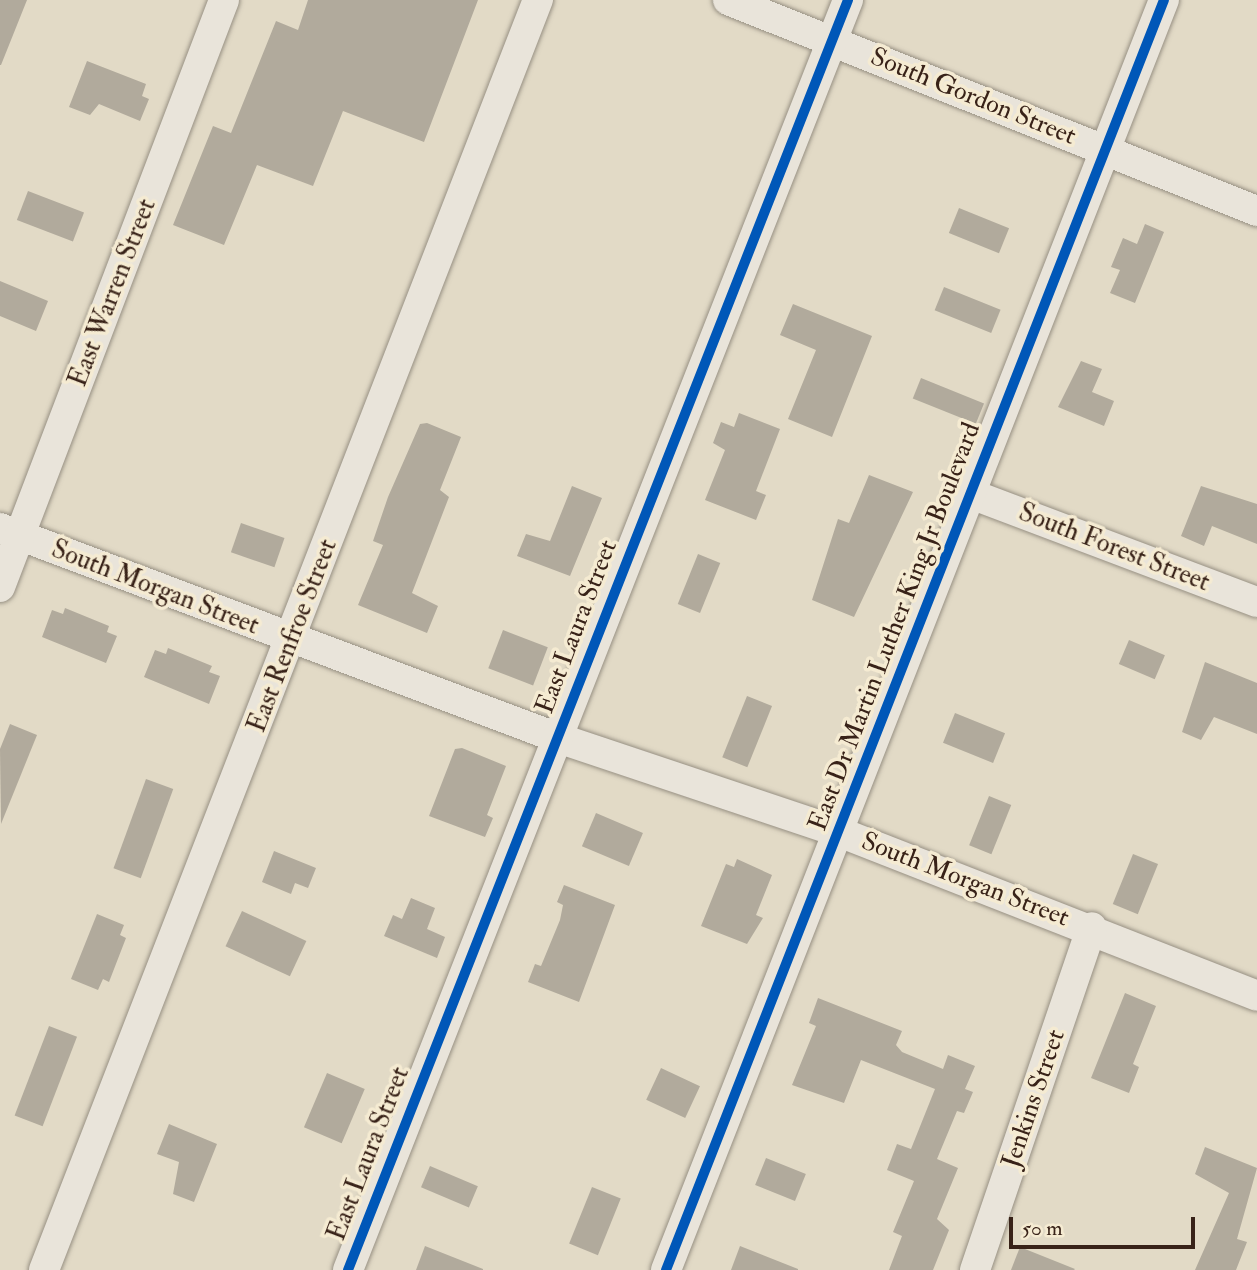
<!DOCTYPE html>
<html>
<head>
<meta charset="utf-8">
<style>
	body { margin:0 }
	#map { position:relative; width:1257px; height:1270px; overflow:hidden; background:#e2dac6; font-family:"IM FELL Double Pica",serif }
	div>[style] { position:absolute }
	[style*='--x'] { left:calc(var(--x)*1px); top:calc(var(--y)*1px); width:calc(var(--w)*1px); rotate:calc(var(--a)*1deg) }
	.building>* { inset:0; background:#b1aa9c; transform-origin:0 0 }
	.roads { filter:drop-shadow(0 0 2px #979083) drop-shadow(0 0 2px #979083) }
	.minor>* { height:30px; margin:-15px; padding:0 15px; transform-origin:15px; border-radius:15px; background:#e9e4da }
	.cycleway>* { height:10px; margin:-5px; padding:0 5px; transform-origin:5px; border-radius:5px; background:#0057b8 }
	span { translate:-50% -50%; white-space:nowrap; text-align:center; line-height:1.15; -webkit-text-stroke:7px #f5ebd2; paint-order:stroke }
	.street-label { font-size:26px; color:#382218 }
	.scale { position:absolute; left:1009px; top:1217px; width:186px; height:32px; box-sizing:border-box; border:4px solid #382218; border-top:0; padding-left:9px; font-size:21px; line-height:24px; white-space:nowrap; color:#382218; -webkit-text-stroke:5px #f5ebd2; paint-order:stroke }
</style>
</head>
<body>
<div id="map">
	<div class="building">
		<i style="clip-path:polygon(0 0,27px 0,1px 65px,0 65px)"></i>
		<i style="clip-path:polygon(308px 0,478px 0,424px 142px,343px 111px,313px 186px,257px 165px,224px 245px,173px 225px,213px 126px,231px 133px,276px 21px,298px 30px)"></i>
		<i style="clip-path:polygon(87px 61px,146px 84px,142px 96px,149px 99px,140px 121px,99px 104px,90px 115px,69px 107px)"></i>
		<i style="left:28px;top:191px;width:60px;height:31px;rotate:21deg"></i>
		<i style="left:959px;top:208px;width:54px;height:27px;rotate:22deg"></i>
		<i style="clip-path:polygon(1145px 224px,1164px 232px,1135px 303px,1110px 293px,1120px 270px,1111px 267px,1123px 238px,1137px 244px)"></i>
		<i style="clip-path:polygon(0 281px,48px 301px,36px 331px,0 316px)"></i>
		<i style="left:944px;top:287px;width:61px;height:25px;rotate:22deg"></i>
		<i style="clip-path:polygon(793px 304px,872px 336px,832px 437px,788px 419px,816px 350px,780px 335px)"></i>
		<i style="clip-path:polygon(1081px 361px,1102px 369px,1092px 392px,1114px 401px,1104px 426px,1058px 407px)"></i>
		<i style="left:921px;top:378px;width:68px;height:22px;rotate:22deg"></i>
		<i style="clip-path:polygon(739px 413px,780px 429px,756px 491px,766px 495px,756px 520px,705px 500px,725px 450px,713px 443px,721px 422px,734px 427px)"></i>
		<i style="clip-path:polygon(427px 423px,461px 437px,440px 490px,449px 497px,412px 593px,438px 606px,427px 633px,358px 605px,383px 545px,373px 541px,388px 497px,420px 424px)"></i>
		<i style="clip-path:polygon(869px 475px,913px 492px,854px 617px,812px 600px,838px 519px,849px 523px)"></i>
		<i style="clip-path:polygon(572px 486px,602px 498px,570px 576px,517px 556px,526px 534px,550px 541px)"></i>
		<i style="clip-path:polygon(1201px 486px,1257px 504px,1257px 544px,1212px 526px,1204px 546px,1181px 536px)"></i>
		<i style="left:241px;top:523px;width:46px;height:31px;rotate:19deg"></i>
		<i style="left:698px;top:554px;width:24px;height:54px;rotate:22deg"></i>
		<i style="clip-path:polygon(65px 608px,109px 626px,107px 632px,117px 636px,106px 663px,42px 637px,52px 610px,63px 614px)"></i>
		<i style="left:503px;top:630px;width:48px;height:41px;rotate:21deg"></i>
		<i style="left:1129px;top:640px;width:39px;height:26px;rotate:23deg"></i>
		<i style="clip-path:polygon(168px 648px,212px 666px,209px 672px,220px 676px,209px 704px,144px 677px,155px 650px,166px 654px)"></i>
		<i style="clip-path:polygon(1205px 662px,1257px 683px,1257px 734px,1214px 717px,1201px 740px,1182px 732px)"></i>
		<i style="left:747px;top:696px;width:27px;height:66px;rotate:22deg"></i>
		<i style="left:955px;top:713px;width:54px;height:32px;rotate:22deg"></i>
		<i style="clip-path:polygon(10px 724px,37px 735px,1px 824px,0 749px)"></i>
		<i style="clip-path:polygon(462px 748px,506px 766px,487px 815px,493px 818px,485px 837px,429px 816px,455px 749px)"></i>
		<i style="left:146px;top:779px;width:29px;height:95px;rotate:20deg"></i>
		<i style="left:989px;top:796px;width:24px;height:53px;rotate:22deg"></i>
		<i style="left:596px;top:813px;width:51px;height:36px;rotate:23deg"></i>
		<i style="clip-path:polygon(274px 851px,316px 868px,308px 888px,295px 883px,291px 894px,262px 882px)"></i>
		<i style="left:1133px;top:854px;width:27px;height:54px;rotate:22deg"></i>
		<i style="clip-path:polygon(737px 859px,772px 875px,756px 915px,763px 918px,747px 944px,701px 926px,726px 864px,734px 867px)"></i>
		<i style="clip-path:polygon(564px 885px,615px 905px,579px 1002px,528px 982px,535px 964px,541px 966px,560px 920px,563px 905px,557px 902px)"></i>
		<i style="clip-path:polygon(411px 898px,435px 908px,427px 929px,445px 937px,437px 958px,384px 936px,393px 915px,402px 919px)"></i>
		<i style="left:242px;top:911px;width:71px;height:39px;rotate:25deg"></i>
		<i style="clip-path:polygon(97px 914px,124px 925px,120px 935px,126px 938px,109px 982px,103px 979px,98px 990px,71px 979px)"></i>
		<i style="clip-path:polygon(1125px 993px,1156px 1006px,1133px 1064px,1139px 1067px,1129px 1093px,1091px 1078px)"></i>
		<i style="clip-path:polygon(818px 998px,902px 1031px,896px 1045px,902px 1052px,943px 1069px,948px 1055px,975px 1066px,965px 1089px,973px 1092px,964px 1113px,957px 1111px,937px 1159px,958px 1168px,937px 1219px,949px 1230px,933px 1270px,889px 1270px,902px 1236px,893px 1232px,914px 1181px,887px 1170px,897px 1144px,911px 1149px,935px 1089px,861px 1060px,844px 1103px,792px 1085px,816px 1026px,809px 1023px)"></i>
		<i style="left:49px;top:1026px;width:30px;height:96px;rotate:21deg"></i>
		<i style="left:661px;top:1068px;width:43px;height:35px;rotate:25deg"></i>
		<i style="left:327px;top:1073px;width:41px;height:59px;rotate:23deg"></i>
		<i style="clip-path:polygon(169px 1124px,217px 1144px,194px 1202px,173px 1194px,179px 1162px,157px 1154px)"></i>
		<i style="clip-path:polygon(1205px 1147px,1257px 1168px,1237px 1239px,1247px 1242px,1236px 1270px,1195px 1270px,1229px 1193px,1195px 1174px)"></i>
		<i style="left:766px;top:1158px;width:43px;height:29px;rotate:22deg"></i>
		<i style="left:430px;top:1166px;width:52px;height:23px;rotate:23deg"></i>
		<i style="left:592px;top:1187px;width:31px;height:61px;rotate:22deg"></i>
		<i style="clip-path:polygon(425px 1246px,483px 1269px,483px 1270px,416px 1270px)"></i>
		<i style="clip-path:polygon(740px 1246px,798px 1269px,798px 1270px,731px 1270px)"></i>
		<i style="clip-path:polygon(1020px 1247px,1075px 1269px,1074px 1270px,1011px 1270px)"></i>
	</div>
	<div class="roads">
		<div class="minor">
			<i style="--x:728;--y:0;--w:570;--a:21.75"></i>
			<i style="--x:971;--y:494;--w:306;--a:20.7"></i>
			<i style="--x:0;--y:528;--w:596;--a:20.62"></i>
			<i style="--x:558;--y:738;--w:296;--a:18.5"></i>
			<i style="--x:839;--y:832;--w:449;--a:21.4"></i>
			<i style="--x:0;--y:587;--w:628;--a:-69.11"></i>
			<i style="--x:44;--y:1270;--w:1363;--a:-68.75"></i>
			<i style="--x:348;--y:1270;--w:1365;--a:-68.51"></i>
			<i style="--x:666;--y:1270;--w:1364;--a:-68.59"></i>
			<i style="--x:975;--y:1270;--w:362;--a:-71.2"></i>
		</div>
	</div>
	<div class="cycleway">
		<i style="--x:348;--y:1270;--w:1365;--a:-68.51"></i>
		<i style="--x:666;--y:1270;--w:1364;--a:-68.59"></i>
	</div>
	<div class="street-label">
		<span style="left:973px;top:97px;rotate:22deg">South Gordon Street</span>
		<span style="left:113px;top:293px;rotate:-69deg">East Warren Street</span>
		<span style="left:1114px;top:548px;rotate:21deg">South Forest Street</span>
		<span style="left:155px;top:588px;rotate:21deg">South Morgan Street</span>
		<span style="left:577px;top:627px;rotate:-69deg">East Laura Street</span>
		<span style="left:895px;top:627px;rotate:-69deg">East Dr Martin Luther King Jr Boulevard</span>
		<span style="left:293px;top:636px;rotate:-69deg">East Renfroe Street</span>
		<span style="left:965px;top:880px;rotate:21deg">South Morgan Street</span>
		<span style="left:1034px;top:1099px;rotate:-71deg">Jenkins Street</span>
		<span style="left:369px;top:1154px;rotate:-69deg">East Laura Street</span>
	</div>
	<div class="scale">50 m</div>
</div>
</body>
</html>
